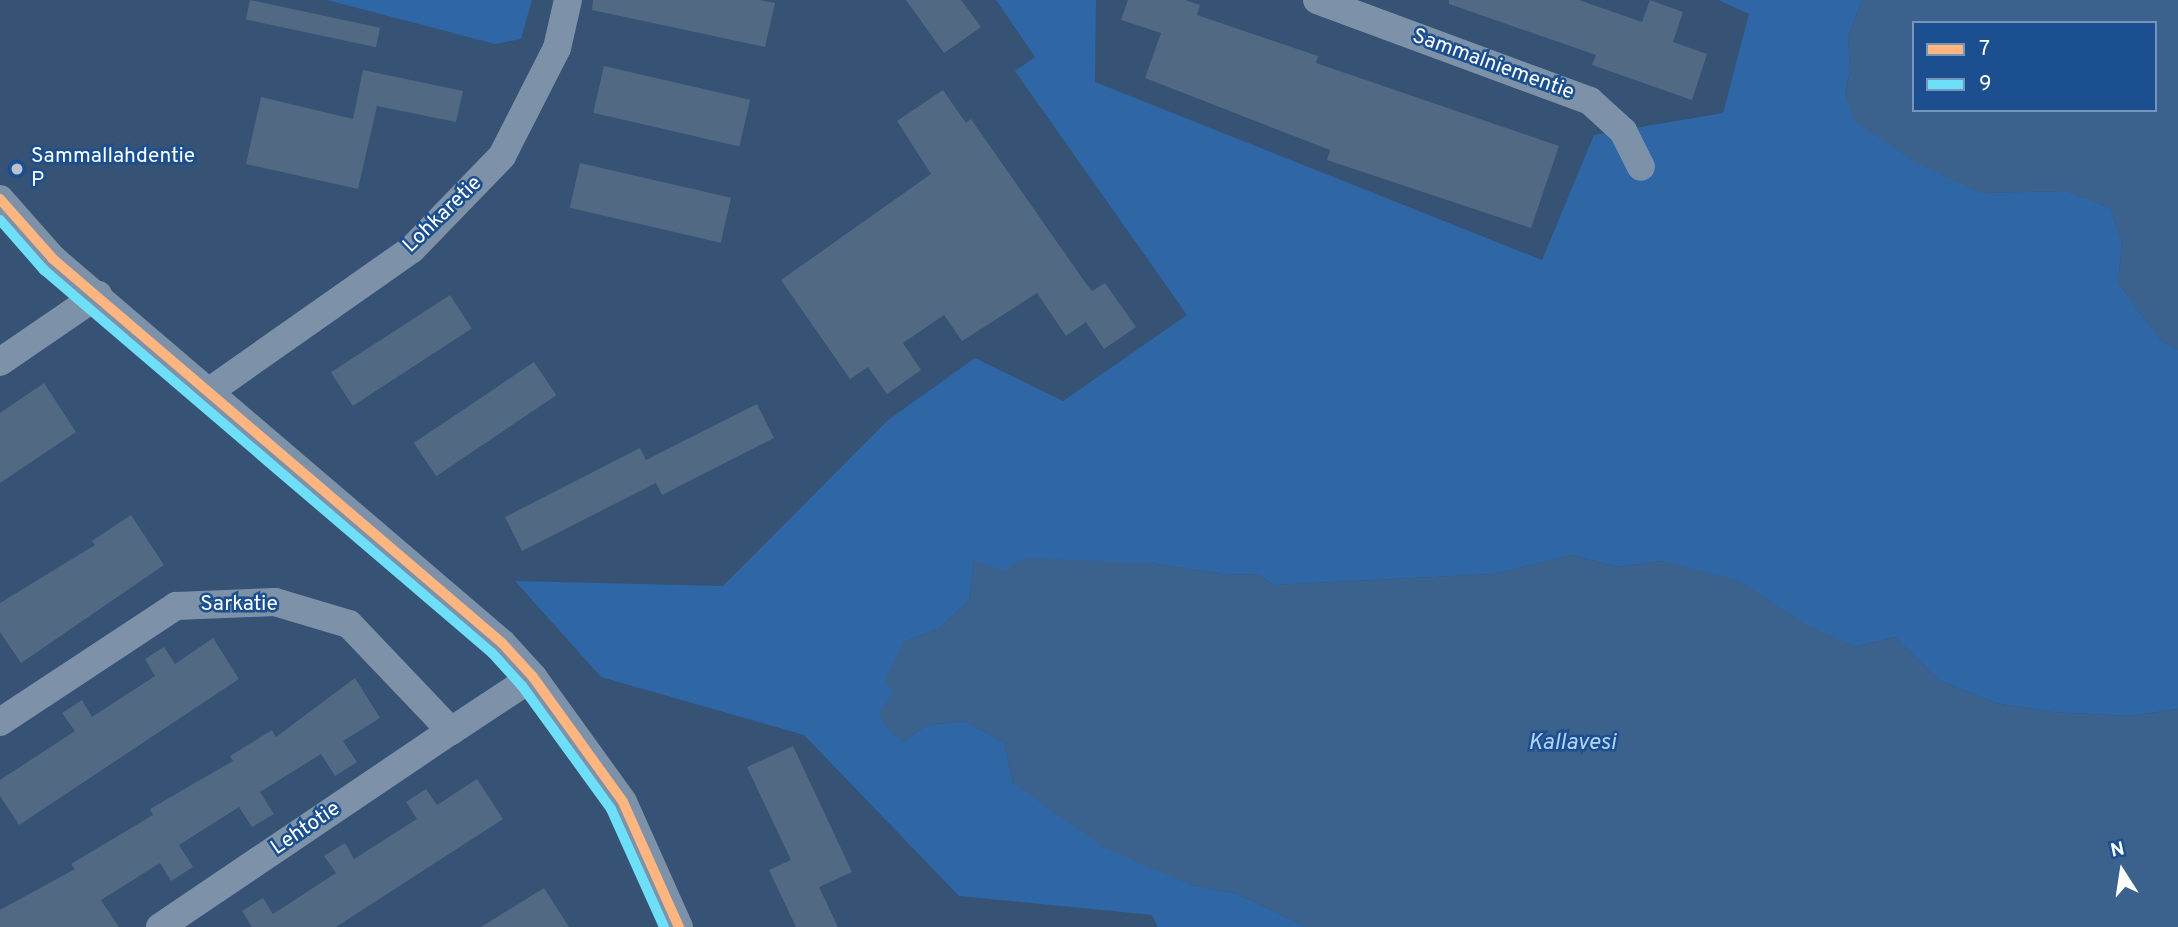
<!DOCTYPE html>
<html>
<head>
<meta charset="utf-8">
<style>
	body { margin:0 }
	#map { position:relative; width:2178px; height:927px; overflow:hidden; background:#365274; font-family:Overpass,sans-serif }
	div>[style] { position:absolute }
	[style*='--x'] { left:calc(var(--x)*1px); top:calc(var(--y)*1px); width:calc(var(--w)*1px); rotate:calc(var(--a)*1deg) }
	.green>* { inset:0; background:#2f66a5 }
	.water>* { inset:0; background:#3b618d }
	.building>* { inset:0; background:#526984; transform-origin:0 0 }
	.minor>* { height:28px; margin:-14px; padding:0 14px; transform-origin:14px; border-radius:14px; background:#7d92a8 }
	.bus-1>* { height:10px; margin:-5px; padding:0 5px; transform-origin:5px; border-radius:5px; background:#ffb580 }
	.bus-2>* { height:10px; margin:-5px; padding:0 5px; transform-origin:5px; border-radius:5px; background:#6ddff8 }
	.dots>* { width:19px; height:19px; translate:-50% -50%; box-sizing:border-box; border:4px solid #1b4f8f; border-radius:50% }
	span { translate:-50% -50%; white-space:nowrap; text-align:center; line-height:1.15; -webkit-text-stroke:5px #1b4f8f; paint-order:stroke }
	.street-label { font-size:21px; color:#fff }
	.poi-label { font-size:21px; color:#fff }
	.left { translate:0 -50%; text-align:left }
	.water-label { font-size:23px; color:#b5d3f5; font-style:italic }
	.legend { position:absolute; left:1912px; top:21px; width:245px; height:91px; box-sizing:border-box; background:#1b4f8f; border:2px solid #7695bc; margin:0; padding:9px 12px; list-style:none; font-size:21px; color:#fff }
	.legend li { display:flex; align-items:center; gap:14px; height:35px }
	.legend b { width:35px; border:2px solid #7695bc }
	.north { position:absolute; left:2087px; top:836px; width:70px; height:70px; -webkit-text-stroke:5px #1b4f8f; paint-order:stroke; rotate:348deg; font-size:19px; font-weight:700; line-height:28px; text-align:center; color:#fff }
	.north::after { content:''; display:block; margin:auto; width:24px; height:32px; background:#fff; clip-path:polygon(50% 0,100% 100%,50% 72%,0 100%) }
</style>
</head>
<body>
<div id="map">
	<div class="green">
		<i style="clip-path:polygon(327px 0,532px 0,521px 39px,495px 44px)"></i>
		<i style="clip-path:polygon(996px 0,1096px 0,1095px 82px,1542px 260px,1594px 135px,1723px 113px,1749px 14px,1718px 0,1862px 0,1848px 38px,1850px 70px,1845px 95px,1980px 193px,2068px 191px,2110px 208px,2122px 243px,2118px 283px,2161px 341px,2178px 350px,2178px 709px,2130px 716px,2051px 712px,1995px 703px,1939px 680px,1895px 637px,1855px 647px,1662px 561px,1617px 567px,1572px 555px,1494px 574px,1274px 585px,1258px 574px,1228px 575px,1150px 563px,1004px 572px,974px 561px,969px 600px,940px 628px,904px 642px,894px 692px,903px 741px,928px 725px,964px 721px,1004px 742px,1013px 783px,1191px 885px,1235px 893px,1307px 927px,1158px 927px,1152px 915px,959px 896px,804px 735px,601px 677px,515px 581px,723px 586px,888px 420px,975px 358px,1063px 401px,1187px 315px,1015px 71px,1035px 57px)"></i>
	</div>
	<div class="water">
		<i style="clip-path:polygon(evenodd,1862px 0,2178px 0,2178px 350px,2161px 341px,2118px 283px,2122px 243px,2110px 208px,2068px 191px,1980px 193px,1917px 163px,1856px 122px,1845px 96px,1850px 70px,1848px 38px,1862px 0,1914px 23px,2155px 23px,2155px 110px,1914px 110px,1914px 23px)"></i>
		<i style="clip-path:polygon(1572px 555px,1617px 567px,1662px 561px,1740px 581px,1805px 623px,1855px 647px,1895px 637px,1939px 680px,1995px 703px,2051px 712px,2130px 716px,2178px 709px,2178px 927px,1307px 927px,1235px 893px,1191px 885px,1103px 847px,1013px 783px,1004px 742px,964px 721px,928px 725px,903px 741px,887px 729px,879px 713px,894px 692px,884px 680px,904px 642px,940px 628px,969px 600px,974px 560px,1004px 571px,1024px 558px,1150px 563px,1228px 575px,1258px 574px,1274px 585px,1494px 574px)"></i>
	</div>
	<div class="building">
		<i style="left:250px;top:0;width:133px;height:20px;rotate:12deg"></i>
		<i style="clip-path:polygon(593px 0,760px 0,775px 3px,765px 47px,592px 10px)"></i>
		<i style="clip-path:polygon(906px 0,961px 0,981px 27px,944px 53px)"></i>
		<i style="clip-path:polygon(1128px 0,1185px 0,1200px 5px,1197px 15px,1318px 56px,1316px 63px,1559px 146px,1531px 228px,1327px 160px,1330px 150px,1145px 78px,1161px 33px,1121px 20px)"></i>
		<i style="clip-path:polygon(1449px 0,1579px 0,1642px 22px,1650px 0,1683px 12px,1673px 42px,1707px 54px,1692px 100px,1592px 65px,1596px 55px,1449px 4px)"></i>
		<i style="left:604px;top:66px;width:150px;height:48px;rotate:13deg"></i>
		<i style="clip-path:polygon(363px 70px,463px 91px,456px 122px,377px 106px,358px 189px,246px 164px,261px 97px,353px 119px)"></i>
		<i style="clip-path:polygon(943px 90px,966px 123px,971px 119px,1087px 285px,1092px 291px,1105px 283px,1136px 327px,1104px 349px,1086px 322px,1066px 336px,1037px 293px,962px 341px,944px 315px,903px 343px,921px 370px,887px 394px,868px 367px,850px 379px,781px 280px,931px 174px,897px 121px)"></i>
		<i style="left:580px;top:163px;width:155px;height:46px;rotate:13deg"></i>
		<i style="left:450px;top:295px;width:40px;height:142px;rotate:57deg"></i>
		<i style="left:534px;top:362px;width:40px;height:145px;rotate:56deg"></i>
		<i style="clip-path:polygon(44px 383px,76px 432px,0 483px,0 413px)"></i>
		<i style="clip-path:polygon(757px 404px,774px 438px,662px 495px,656px 483px,522px 551px,505px 517px,640px 448px,646px 460px)"></i>
		<i style="clip-path:polygon(131px 515px,164px 565px,21px 663px,0 632px,0 603px,95px 545px,92px 541px)"></i>
		<i style="clip-path:polygon(213px 638px,239px 679px,19px 825px,0 796px,0 780px,75px 731px,62px 713px,82px 700px,92px 717px,155px 676px,145px 659px,164px 647px,175px 664px)"></i>
		<i style="clip-path:polygon(355px 678px,380px 718px,343px 741px,357px 762px,335px 776px,321px 754px,260px 792px,274px 814px,252px 827px,239px 807px,179px 845px,193px 867px,171px 881px,160px 863px,101px 900px,119px 927px,0 927px,0 910px,75px 869px,71px 864px,153px 815px,150px 809px,233px 761px,230px 756px,272px 730px,276px 737px)"></i>
		<i style="clip-path:polygon(793px 746px,852px 872px,819px 887px,838px 927px,796px 927px,769px 870px,791px 860px,747px 767px)"></i>
		<i style="clip-path:polygon(477px 779px,503px 819px,336px 927px,252px 927px,242px 911px,263px 898px,273px 914px,336px 873px,324px 856px,345px 843px,354px 859px,417px 819px,406px 802px,426px 789px,437px 805px)"></i>
		<i style="clip-path:polygon(544px 888px,569px 927px,481px 927px)"></i>
	</div>
	<div class="minor">
		<i style="--x:1317;--y:0;--w:291;--a:20.3"></i>
		<i style="--x:1590;--y:101;--w:45;--a:42.3"></i>
		<i style="--x:1623;--y:131;--w:40;--a:63.4"></i>
		<i style="--x:0;--y:199;--w:80;--a:48.5"></i>
		<i style="--x:53;--y:259;--w:591;--a:40.54"></i>
		<i style="--x:502;--y:643;--w:46;--a:47.6"></i>
		<i style="--x:533;--y:677;--w:154;--a:54.2"></i>
		<i style="--x:623;--y:802;--w:137;--a:65.9"></i>
		<i style="--x:0;--y:362;--w:119;--a:-34.4"></i>
		<i style="--x:207;--y:393;--w:251;--a:-35.1"></i>
		<i style="--x:412;--y:249;--w:129;--a:-45.9"></i>
		<i style="--x:502;--y:156;--w:121;--a:-63"></i>
		<i style="--x:557;--y:48;--w:49;--a:-77.1"></i>
		<i style="--x:0;--y:722;--w:211;--a:-33.4"></i>
		<i style="--x:176;--y:606;--w:99;--a:-2.3"></i>
		<i style="--x:275;--y:602;--w:77;--a:16.6"></i>
		<i style="--x:349;--y:624;--w:148;--a:46.4"></i>
		<i style="--x:451;--y:731;--w:98;--a:-33.4"></i>
		<i style="--x:160;--y:927;--w:351;--a:-34"></i>
	</div>
	<div class="bus-1">
		<i style="--x:0;--y:199;--w:80;--a:48.5"></i>
		<i style="--x:53;--y:259;--w:591;--a:40.54"></i>
		<i style="--x:502;--y:643;--w:46;--a:47.6"></i>
		<i style="--x:533;--y:677;--w:154;--a:54.2"></i>
		<i style="--x:623;--y:802;--w:137;--a:65.9"></i>
	</div>
	<div class="bus-2">
		<i style="--x:0;--y:220;--w:67;--a:48.7"></i>
		<i style="--x:44;--y:270;--w:589;--a:40.53"></i>
		<i style="--x:492;--y:653;--w:45;--a:47.7"></i>
		<i style="--x:522;--y:686;--w:152;--a:54.1"></i>
		<i style="--x:611;--y:809;--w:129;--a:65.8"></i>
	</div>
	<div class="dots">
		<i style="left:17px;top:169px;background:#b9c2ce"></i>
	</div>
	<div class="street-label">
		<span style="left:1493px;top:65px;rotate:20deg">Sammalniementie</span>
		<span style="left:443px;top:215px;rotate:-44deg">Lohkaretie</span>
		<span style="left:239px;top:605px">Sarkatie</span>
		<span style="left:306px;top:829px;rotate:-34deg">Lehtotie</span>
	</div>
	<div class="poi-label">
		<span class="left" style="left:31px;top:169px">Sammallahdentie<br>P</span>
	</div>
	<div class="water-label">
		<span style="left:1572px;top:744px">Kallavesi</span>
	</div>
	<ul class="legend">
	<li><b style="height:9px;background:#ffb580"></b>7</li>
	<li><b style="height:9px;background:#6ddff8"></b>9</li>
	</ul>
	<div class="north">N</div>
</div>
</body>
</html>
